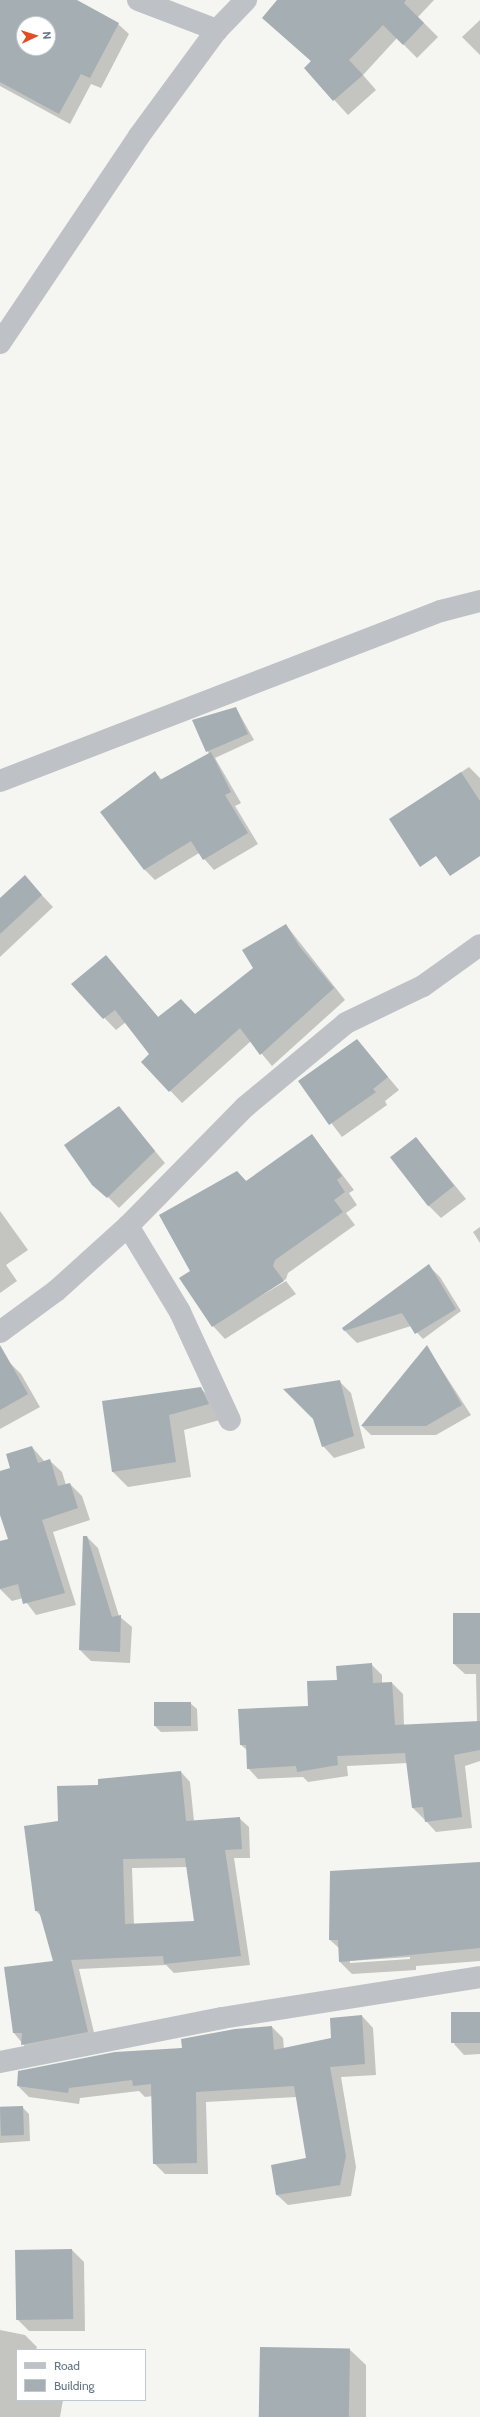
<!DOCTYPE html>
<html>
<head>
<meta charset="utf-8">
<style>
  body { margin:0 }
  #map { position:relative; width:480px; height:2417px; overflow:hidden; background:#f5f5f1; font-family:Cabin,sans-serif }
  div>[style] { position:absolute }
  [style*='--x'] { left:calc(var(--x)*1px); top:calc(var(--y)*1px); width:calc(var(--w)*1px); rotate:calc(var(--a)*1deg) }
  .shadow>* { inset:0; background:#0003 }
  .building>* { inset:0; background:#a5aeb3; transform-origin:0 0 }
  .street>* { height:22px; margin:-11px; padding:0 11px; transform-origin:11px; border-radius:11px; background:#bec2c6 }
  span { translate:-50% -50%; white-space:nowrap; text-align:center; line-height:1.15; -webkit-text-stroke:4px #fff; paint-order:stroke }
  .legend { position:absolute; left:16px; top:2349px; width:130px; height:52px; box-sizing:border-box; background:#fff; border:1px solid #c1c8cd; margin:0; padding:5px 7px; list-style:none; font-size:12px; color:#647583 }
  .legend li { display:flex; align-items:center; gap:8px; height:20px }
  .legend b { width:20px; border:1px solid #c1c8cd }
  .north { position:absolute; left:16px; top:16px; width:40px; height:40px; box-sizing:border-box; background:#fff; border:1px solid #c1c8cd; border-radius:50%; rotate:86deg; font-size:11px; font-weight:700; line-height:16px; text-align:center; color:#647583 }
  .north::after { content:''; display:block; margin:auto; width:14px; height:18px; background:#e24e24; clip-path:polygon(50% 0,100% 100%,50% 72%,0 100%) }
</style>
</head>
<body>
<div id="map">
  <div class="shadow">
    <div style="clip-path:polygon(evenodd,0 0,72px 0,118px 24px,129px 34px,101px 88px,91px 84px,70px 124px,0 86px,0 0,24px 24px,48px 24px,48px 48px,24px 48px,24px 24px)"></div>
    <div style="clip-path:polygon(278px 0,434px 0,418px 17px,438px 37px,417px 58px,397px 38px,363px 75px,376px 90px,348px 115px,305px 68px,312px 62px,263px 18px)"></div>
    <div style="clip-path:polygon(480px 20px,480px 55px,462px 37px)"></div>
    <div style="clip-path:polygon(236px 708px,254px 740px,215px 758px,241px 803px,235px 806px,258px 844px,214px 870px,199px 853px,155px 880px,144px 869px,155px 772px,162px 780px,209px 754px,194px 721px)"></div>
    <div style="clip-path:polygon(469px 767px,480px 778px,480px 812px,390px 820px)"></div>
    <div style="clip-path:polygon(25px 877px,53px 907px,0 957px,0 900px)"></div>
    <div style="clip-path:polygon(286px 925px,345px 1000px,272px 1066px,251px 1041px,182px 1103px,143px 1062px,151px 1054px,126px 1022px,116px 1030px,72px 984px,106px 957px,159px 1018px,196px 1015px,254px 968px)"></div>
    <div style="clip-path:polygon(357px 1040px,399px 1090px,385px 1101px,387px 1105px,342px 1137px,299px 1081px)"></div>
    <div style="clip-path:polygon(118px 1107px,165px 1163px,119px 1208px,108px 1197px)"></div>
    <div style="clip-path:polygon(312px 1135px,354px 1190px,349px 1193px,357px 1205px,346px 1213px,355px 1225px,288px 1273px,286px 1279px,214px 1324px,286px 1281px,296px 1294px,225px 1339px,213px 1326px,191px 1271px,237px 1172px,247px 1182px)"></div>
    <div style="clip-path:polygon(416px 1138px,466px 1199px,441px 1218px,429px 1206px)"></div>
    <div style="clip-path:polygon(0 1211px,28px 1250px,6px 1265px,17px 1281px,0 1293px)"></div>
    <div style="clip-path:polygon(480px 1227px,480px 1243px,473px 1232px)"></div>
    <div style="clip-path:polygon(428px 1265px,440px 1277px,461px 1311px,423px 1339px,411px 1326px,357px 1343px,345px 1331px)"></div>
    <div style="clip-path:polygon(427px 1347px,471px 1415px,436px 1435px,371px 1435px,362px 1426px)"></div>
    <div style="clip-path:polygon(9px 1362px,21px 1374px,40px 1407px,0 1429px,0 1367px)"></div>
    <div style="clip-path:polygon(339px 1381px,351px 1393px,365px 1448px,334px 1458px,323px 1446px)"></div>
    <div style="clip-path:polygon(200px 1388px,216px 1403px,223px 1419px,184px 1430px,191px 1477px,128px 1487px,113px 1472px,103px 1402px)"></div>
    <div style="clip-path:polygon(32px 1447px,45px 1462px,49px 1460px,62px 1472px,66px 1485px,70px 1484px,82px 1496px,90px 1520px,53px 1532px,76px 1605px,36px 1615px,23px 1598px,12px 1601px,0 1589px,0 1542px,9px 1540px,0 1511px,0 1472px,12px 1469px)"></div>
    <div style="clip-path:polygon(87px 1537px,98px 1548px,119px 1616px,132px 1627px,130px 1663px,91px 1661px,80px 1650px)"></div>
    <div style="clip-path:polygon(480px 1614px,480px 1761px,465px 1766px,472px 1828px,436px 1832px,426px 1821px,413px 1808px,408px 1763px,347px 1766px,348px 1776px,308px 1782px,303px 1777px,258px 1779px,248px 1768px,247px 1750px,241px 1745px,309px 1707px,339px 1681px,371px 1664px,382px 1675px,382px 1684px,392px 1683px,403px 1694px,404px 1726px,477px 1722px,476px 1674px,465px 1674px,454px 1664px)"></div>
    <div style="clip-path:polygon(190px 1703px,197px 1709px,198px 1731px,161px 1732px,155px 1726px)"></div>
    <div style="clip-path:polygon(evenodd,181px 1772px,190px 1782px,194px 1821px,239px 1818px,249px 1827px,250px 1858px,234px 1858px,250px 1965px,174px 1973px,166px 1965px,79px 1969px,96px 2041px,31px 2054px,14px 2033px,55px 1962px,42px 1917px,36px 1911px,59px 1822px,99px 1786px,181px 1772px,187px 1867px,195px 1922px,134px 1925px,132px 1868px,187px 1867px)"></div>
    <div style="clip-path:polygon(evenodd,480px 1863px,480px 1961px,416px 1966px,416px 1970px,352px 1974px,340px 1962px,339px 1948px,330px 1940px,480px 1863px,410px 1957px,410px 1959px,350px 1963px,350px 1961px,410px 1957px)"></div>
    <div style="clip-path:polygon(480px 2013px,480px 2054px,464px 2055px,454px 2044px)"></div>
    <div style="clip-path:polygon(362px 2016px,373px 2028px,376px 2075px,341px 2077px,356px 2167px,351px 2196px,288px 2205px,276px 2194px,308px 2159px,297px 2097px,206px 2102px,208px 2174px,165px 2174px,154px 2163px,153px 2096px,145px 2097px,139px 2091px,80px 2098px,79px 2104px,29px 2097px,18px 2086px,272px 2027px,283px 2038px,284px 2049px,332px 2039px)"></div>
    <div style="clip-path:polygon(22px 2107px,29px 2114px,30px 2141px,0 2143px,0 2109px)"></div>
    <div style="clip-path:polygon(72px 2250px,84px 2262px,85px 2331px,29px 2331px,17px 2319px)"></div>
    <div style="clip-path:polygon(0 2330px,25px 2335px,37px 2347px,36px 2350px,17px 2350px,17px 2400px,63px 2400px,60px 2417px,0 2417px)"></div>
    <div style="clip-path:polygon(349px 2349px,366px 2365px,366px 2417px,261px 2417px)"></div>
  </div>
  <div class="building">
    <div style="clip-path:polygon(evenodd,0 0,77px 0,119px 23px,90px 78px,81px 74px,59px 114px,0 82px,0 0,24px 24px,48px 24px,48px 48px,24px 48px,24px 24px)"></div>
    <div style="clip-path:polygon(277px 0,406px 0,404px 3px,424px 23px,403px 45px,383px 25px,349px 60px,363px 75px,333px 101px,304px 68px,311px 61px,262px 18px)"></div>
    <div style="clip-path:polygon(236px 707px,248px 734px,206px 752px,192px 720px)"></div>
    <div style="clip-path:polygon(211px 752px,231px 792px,225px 795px,248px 833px,203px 860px,191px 841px,144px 870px,100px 812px,155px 771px,160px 780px)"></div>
    <div style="clip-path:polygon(461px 772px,480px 801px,480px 856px,450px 876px,436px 856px,420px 867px,389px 819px)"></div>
    <div style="clip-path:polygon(25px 875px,42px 895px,0 934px,0 898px)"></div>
    <div style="clip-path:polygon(286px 924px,299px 946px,334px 988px,260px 1055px,240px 1028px,169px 1092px,141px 1062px,149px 1054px,115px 1010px,103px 1019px,71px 984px,106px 955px,158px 1017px,181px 999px,195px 1014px,253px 968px,242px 950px)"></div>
    <div style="clip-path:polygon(357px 1039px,388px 1077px,373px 1089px,376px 1092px,329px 1125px,298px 1081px)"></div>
    <div style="clip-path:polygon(119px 1106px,155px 1151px,107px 1198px,92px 1185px,64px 1145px)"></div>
    <div style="clip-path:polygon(312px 1134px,342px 1176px,337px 1180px,345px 1192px,334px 1200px,343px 1212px,275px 1260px,273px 1266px,284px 1281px,212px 1327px,179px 1278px,190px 1271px,159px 1215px,237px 1171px,246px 1181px)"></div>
    <div style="left:416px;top:1137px;width:62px;height:33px;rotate:52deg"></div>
    <div style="clip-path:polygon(429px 1264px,456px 1309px,415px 1334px,402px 1313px,344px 1331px,342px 1328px)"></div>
    <div style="clip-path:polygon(0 1345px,28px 1394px,0 1410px)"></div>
    <div style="clip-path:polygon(427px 1345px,462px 1405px,426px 1426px,361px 1426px)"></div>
    <div style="clip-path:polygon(340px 1380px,354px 1436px,322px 1447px,313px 1419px,283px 1389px)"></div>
    <div style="clip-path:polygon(201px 1387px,209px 1404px,169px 1415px,176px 1462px,112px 1472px,102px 1401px)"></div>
    <div style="clip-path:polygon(32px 1446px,38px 1463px,50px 1459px,58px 1486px,70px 1483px,78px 1508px,42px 1520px,65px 1593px,23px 1604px,18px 1584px,0 1589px,0 1541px,8px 1539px,0 1515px,0 1471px,10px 1468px,6px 1454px)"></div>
    <div style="clip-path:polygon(83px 1536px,87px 1536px,112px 1617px,121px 1615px,120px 1652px,79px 1650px)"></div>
    <div style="left:453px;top:1613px;width:27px;height:51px"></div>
    <div style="clip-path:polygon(372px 1663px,373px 1683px,392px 1682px,395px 1725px,480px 1721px,480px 1750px,454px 1755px,462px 1817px,425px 1822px,423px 1807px,412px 1808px,405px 1753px,337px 1756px,338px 1765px,297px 1772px,296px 1766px,247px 1769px,246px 1745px,240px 1745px,238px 1709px,308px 1706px,307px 1681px,337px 1680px,336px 1666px)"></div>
    <div style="left:154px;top:1702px;width:37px;height:24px"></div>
    <div style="clip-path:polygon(evenodd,181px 1771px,186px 1821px,240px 1817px,242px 1849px,225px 1850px,241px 1956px,164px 1964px,163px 1956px,71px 1960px,88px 2032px,21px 2045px,22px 2033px,13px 2033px,4px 1967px,53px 1961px,39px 1911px,35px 1911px,24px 1826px,58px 1821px,57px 1786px,98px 1785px,98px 1779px,181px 1771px,185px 1858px,194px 1921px,125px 1924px,123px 1859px,185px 1858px)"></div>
    <div style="clip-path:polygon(480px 1862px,480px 1948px,339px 1962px,338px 1940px,329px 1940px,330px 1871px)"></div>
    <div style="left:480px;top:2012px;width:31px;height:29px;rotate:90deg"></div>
    <div style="clip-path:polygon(362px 2015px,365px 2064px,330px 2067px,346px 2156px,340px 2185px,276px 2195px,271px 2165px,306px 2158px,294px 2086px,196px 2092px,197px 2163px,153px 2164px,151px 2084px,133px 2086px,132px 2080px,69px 2088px,68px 2093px,17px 2086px,18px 2071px,115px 2052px,182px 2048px,181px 2039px,235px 2029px,272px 2026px,274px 2050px,331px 2038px,330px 2018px)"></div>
    <div style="left:23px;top:2106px;width:29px;height:23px;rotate:88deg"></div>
    <div style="left:72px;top:2249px;width:70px;height:57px;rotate:89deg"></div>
    <div style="left:260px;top:2347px;width:90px;height:70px;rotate:1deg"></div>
  </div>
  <div class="street">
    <div style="--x:138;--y:0;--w:85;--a:20.8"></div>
    <div style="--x:0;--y:343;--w:249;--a:-56.1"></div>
    <div style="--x:139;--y:136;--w:132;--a:-53.7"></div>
    <div style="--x:217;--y:30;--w:42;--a:-46"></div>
    <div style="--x:0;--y:781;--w:473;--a:-21.1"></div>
    <div style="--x:441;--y:611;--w:40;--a:-14.4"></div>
    <div style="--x:128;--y:1226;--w:100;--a:58.8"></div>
    <div style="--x:180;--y:1312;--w:119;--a:65.2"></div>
    <div style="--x:0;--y:1332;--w:69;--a:-36.2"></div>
    <div style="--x:56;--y:1291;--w:97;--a:-42.1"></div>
    <div style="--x:128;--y:1226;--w:167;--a:-45.5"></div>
    <div style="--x:245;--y:1107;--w:131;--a:-39.7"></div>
    <div style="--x:346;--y:1023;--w:85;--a:-25.7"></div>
    <div style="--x:423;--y:986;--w:70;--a:-35.7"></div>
    <div style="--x:0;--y:2062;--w:226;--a:-11.2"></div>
    <div style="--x:222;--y:2018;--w:261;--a:-9"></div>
  </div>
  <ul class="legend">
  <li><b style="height:5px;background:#bec2c6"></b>Road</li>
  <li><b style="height:11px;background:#a5aeb3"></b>Building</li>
  </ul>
  <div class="north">N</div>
</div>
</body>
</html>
